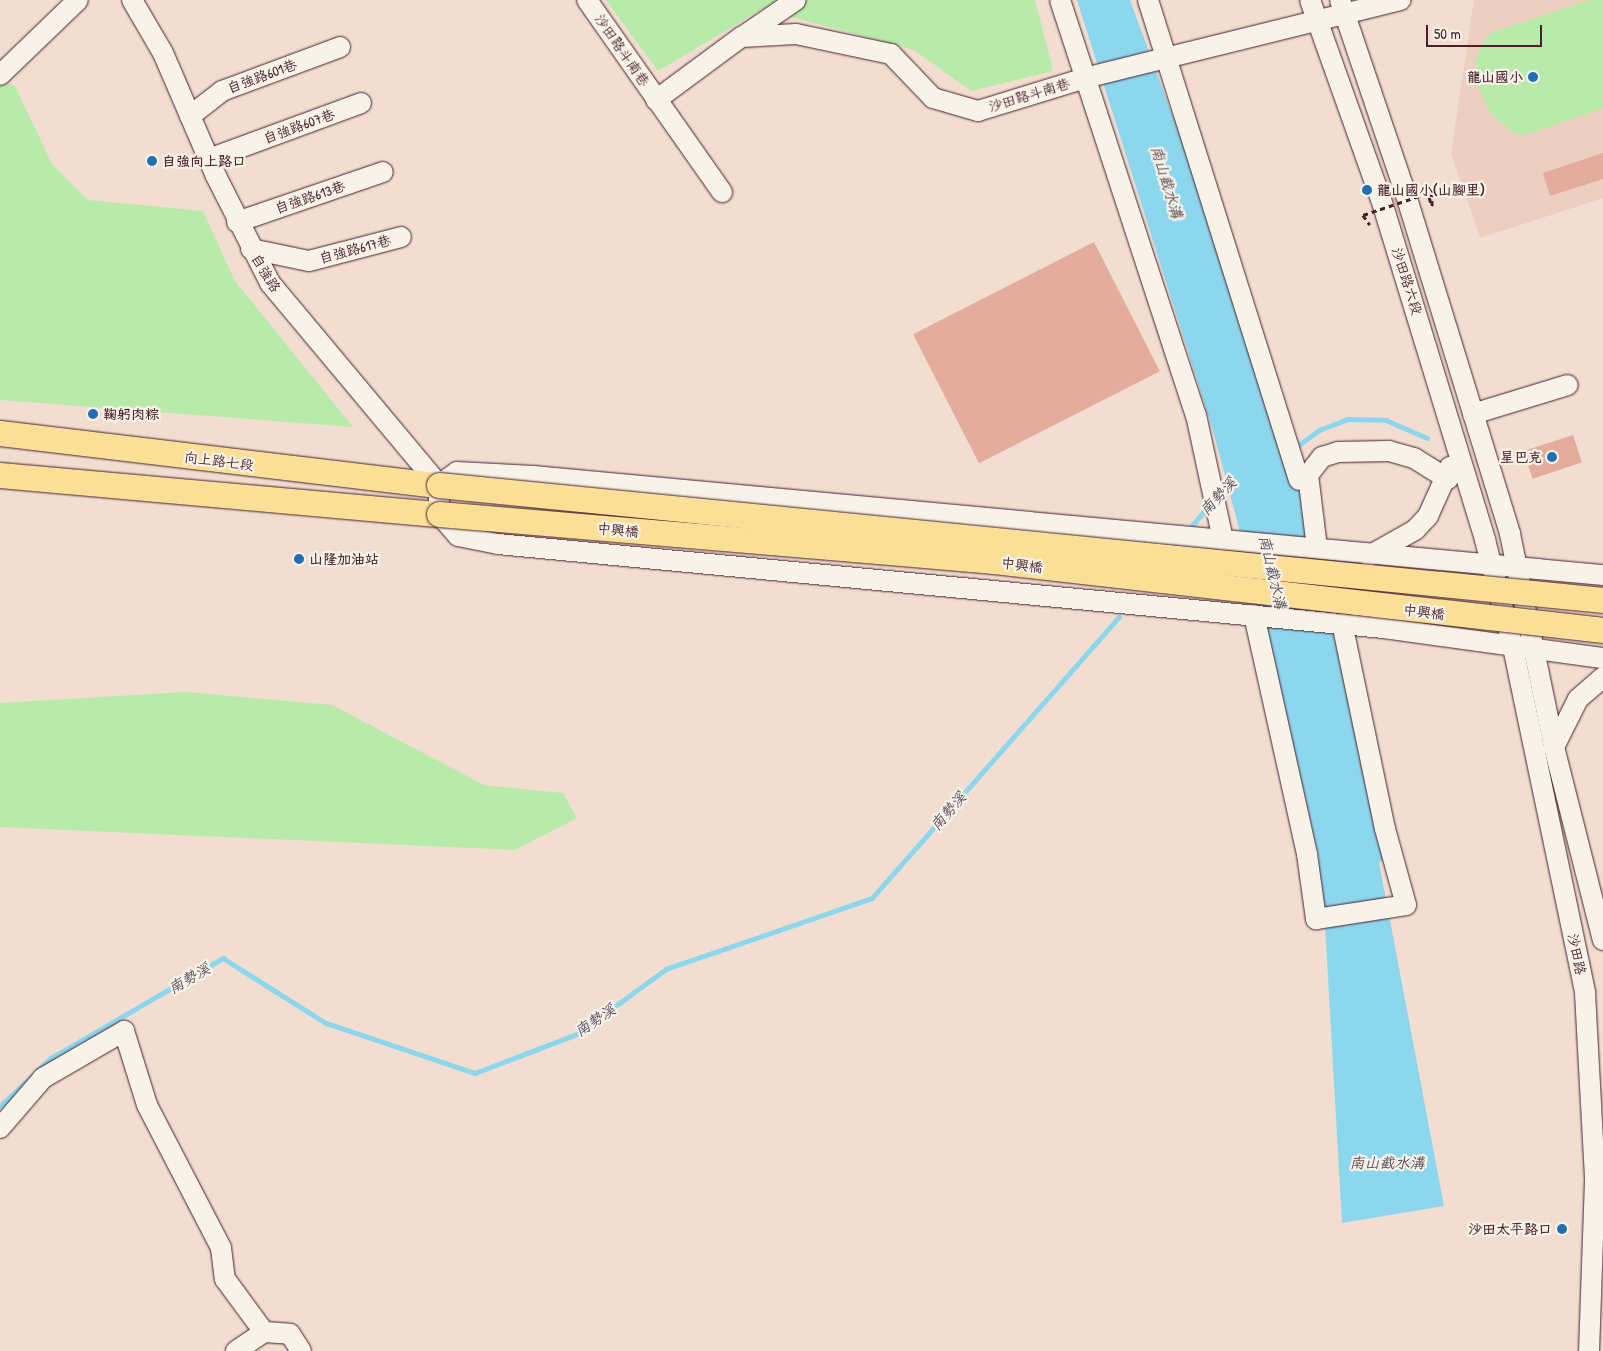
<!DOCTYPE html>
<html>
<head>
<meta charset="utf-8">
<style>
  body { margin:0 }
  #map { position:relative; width:1603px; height:1351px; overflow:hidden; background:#f1ded1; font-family:"Patrick Hand","LXGW WenKai TC",sans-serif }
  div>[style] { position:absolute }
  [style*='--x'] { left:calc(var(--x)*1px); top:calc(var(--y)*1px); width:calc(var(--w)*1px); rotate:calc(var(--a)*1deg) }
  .built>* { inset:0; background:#edcfc1 }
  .green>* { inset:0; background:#b8eaaa }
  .water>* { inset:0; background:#8dd7ee }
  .stream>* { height:4.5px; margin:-2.25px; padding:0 2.25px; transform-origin:2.25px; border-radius:2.25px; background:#8dd7ee }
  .building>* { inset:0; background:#e4ac9c; transform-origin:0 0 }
  .path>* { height:2.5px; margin-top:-1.25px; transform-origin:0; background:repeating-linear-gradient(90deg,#4a1f2b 0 5px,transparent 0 9px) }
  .roads { filter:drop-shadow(0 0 1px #4a1f2b) drop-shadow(0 0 1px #4a1f2b) }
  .minor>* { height:20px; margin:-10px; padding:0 10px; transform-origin:10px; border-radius:10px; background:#f7f3e8 }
  .major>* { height:25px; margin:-12.5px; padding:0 12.5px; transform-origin:12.5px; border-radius:12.5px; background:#fadf96 }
  .path-bridge>* { height:2.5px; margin-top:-1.25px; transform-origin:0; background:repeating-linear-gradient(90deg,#4a1f2b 0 5px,transparent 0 9px) }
  .bridges { filter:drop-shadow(0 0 1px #4a1f2b) drop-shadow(0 0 1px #4a1f2b) }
  .major-bridge>* { height:25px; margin:-12.5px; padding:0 12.5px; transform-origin:12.5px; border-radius:12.5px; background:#fadf96 }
  .dots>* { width:14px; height:14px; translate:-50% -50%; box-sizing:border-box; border:2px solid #f7f3e8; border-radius:50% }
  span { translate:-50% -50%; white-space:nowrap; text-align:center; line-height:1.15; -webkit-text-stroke:4.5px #f7f3e8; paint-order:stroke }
  .street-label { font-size:14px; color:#4a1f2b }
  .poi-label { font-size:14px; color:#4a1f2b; font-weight:700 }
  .right { translate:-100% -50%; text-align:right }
  .left { translate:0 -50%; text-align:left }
  .water-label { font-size:15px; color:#5b4d5c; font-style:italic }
  .scale { position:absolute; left:1426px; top:25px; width:116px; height:22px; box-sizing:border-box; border:2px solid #4a1f2b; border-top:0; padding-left:6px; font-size:15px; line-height:18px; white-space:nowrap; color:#4a1f2b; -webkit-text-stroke:4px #f7f3e8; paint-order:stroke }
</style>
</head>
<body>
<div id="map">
  <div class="built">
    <div style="clip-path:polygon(1474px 0,1603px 0,1603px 198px,1480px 238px,1451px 153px)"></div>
  </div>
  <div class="green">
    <div style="clip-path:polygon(606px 0,1035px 0,1053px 71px,971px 91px,914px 50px,762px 9px,658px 71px)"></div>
    <div style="clip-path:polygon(1590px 0,1603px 0,1603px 108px,1525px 135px,1514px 133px,1491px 114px,1480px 91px,1476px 60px,1481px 47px,1490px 33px)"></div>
    <div style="clip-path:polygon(0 81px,15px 86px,52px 164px,88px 200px,203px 211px,235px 281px,353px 427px,0 400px)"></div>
    <div style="clip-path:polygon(185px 692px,332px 705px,484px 785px,563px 793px,577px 818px,515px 850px,0 827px,0 703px)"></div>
  </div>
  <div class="water">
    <div style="clip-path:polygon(1077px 0,1130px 0,1210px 217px,1294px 472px,1338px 643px,1378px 843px,1385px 844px,1386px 859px,1379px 862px,1444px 1206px,1342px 1223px,1325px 925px,1312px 861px,1319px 858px,1269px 640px,1213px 431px)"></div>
  </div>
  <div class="stream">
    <div style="--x:1296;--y:447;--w:29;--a:-36"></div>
    <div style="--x:1319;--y:430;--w:30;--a:-21"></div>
    <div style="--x:1347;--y:419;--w:39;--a:1"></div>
    <div style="--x:1386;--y:420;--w:45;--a:23.7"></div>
    <div style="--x:1219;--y:492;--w:18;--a:-52"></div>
    <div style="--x:1190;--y:528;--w:31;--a:-50"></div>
    <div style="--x:37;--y:1071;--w:19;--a:-43"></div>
    <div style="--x:51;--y:1058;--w:199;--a:-30.2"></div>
    <div style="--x:223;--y:958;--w:122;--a:32.3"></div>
    <div style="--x:326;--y:1023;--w:157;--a:18.6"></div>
    <div style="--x:475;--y:1073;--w:109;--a:-20.9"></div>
    <div style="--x:577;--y:1034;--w:110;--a:-36.1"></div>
    <div style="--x:666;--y:969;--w:218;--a:-19"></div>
    <div style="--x:872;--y:898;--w:374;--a:-48.7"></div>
    <div style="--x:0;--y:1106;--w:44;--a:-43.2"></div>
  </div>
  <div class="building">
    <div style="clip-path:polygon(1603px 153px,1603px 179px,1550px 196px,1543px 173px)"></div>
    <div style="left:1094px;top:242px;width:145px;height:203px;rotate:63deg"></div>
    <div style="left:1573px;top:435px;width:29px;height:52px;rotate:72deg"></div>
  </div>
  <div class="path">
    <div style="--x:1427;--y:189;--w:18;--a:74"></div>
    <div style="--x:1432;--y:206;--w:14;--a:-94"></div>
    <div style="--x:1363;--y:215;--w:12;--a:55"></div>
  </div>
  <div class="roads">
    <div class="minor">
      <div style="--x:132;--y:0;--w:61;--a:59.7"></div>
      <div style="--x:163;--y:53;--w:134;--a:66.7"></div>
      <div style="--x:216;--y:176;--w:120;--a:63.2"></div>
      <div style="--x:270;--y:283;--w:263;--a:50.1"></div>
      <div style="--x:439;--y:485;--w:29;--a:90"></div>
      <div style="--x:439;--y:514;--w:29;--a:49"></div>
      <div style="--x:458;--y:536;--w:41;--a:11.3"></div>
      <div style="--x:498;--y:544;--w:889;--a:5.42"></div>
      <div style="--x:1383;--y:628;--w:222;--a:7.8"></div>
      <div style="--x:587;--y:0;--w:235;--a:54.9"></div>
      <div style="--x:1060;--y:0;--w:437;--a:71.9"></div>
      <div style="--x:1196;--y:415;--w:128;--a:77.8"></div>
      <div style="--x:1148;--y:0;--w:503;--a:72.54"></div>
      <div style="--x:1310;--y:0;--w:211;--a:70.4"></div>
      <div style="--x:1381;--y:199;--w:357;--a:73"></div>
      <div style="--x:1485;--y:540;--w:111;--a:75.3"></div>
      <div style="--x:1513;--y:647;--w:353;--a:78.2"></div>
      <div style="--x:1585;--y:993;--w:187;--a:86.9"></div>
      <div style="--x:1595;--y:1180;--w:171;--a:92"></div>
      <div style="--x:1340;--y:0;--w:203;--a:71.3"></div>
      <div style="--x:1405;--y:192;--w:358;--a:72.9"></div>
      <div style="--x:1510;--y:534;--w:217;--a:78.3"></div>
      <div style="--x:1554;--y:747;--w:199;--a:75.8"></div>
      <div style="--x:742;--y:37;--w:65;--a:-34.4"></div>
      <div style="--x:0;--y:75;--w:108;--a:-43.9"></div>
      <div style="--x:656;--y:100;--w:106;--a:-36.5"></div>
      <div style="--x:741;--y:37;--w:55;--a:-3.1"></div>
      <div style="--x:796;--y:34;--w:97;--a:11.9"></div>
      <div style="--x:891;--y:54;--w:61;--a:46.3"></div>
      <div style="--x:933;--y:98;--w:47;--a:16.1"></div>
      <div style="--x:978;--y:111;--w:112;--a:-17.1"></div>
      <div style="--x:1085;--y:78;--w:325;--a:-13.9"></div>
      <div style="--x:190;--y:116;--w:41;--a:-38"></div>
      <div style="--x:222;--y:91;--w:126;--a:-20.4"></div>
      <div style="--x:209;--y:159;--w:162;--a:-20.2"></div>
      <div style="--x:237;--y:222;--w:154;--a:-18.9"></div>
      <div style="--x:251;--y:249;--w:59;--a:11.7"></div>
      <div style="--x:309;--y:261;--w:95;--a:-14.6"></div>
      <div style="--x:1473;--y:414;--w:99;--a:-17"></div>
      <div style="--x:439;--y:485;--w:22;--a:-36"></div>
      <div style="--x:457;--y:472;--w:76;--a:3"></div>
      <div style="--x:533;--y:476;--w:1075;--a:5.29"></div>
      <div style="--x:1317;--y:548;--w:74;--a:-97"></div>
      <div style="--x:1308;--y:475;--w:23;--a:-52"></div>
      <div style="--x:1322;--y:457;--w:17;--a:-17"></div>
      <div style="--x:1338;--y:452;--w:51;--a:-1.1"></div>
      <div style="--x:1389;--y:451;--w:26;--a:16"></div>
      <div style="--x:1414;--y:458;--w:40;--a:32"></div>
      <div style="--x:1369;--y:556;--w:53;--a:-29.5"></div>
      <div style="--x:1415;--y:530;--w:19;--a:-47"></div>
      <div style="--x:1428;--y:516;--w:54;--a:-65.8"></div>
      <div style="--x:1254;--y:615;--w:245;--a:77.5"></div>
      <div style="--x:1307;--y:854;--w:66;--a:82.1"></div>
      <div style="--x:1316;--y:919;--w:91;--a:-8.8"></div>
      <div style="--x:1406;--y:905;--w:79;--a:-105.4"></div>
      <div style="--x:1385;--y:829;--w:209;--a:-101.8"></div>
      <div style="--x:1554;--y:747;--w:54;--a:-63.4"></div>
      <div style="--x:1578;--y:699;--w:33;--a:-41"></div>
      <div style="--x:0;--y:1128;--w:66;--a:-49.3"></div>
      <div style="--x:43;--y:1078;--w:94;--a:-30.1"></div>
      <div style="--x:124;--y:1031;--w:77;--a:72.7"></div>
      <div style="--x:147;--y:1105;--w:161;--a:62.6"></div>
      <div style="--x:221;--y:1248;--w:31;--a:83"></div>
      <div style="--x:225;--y:1279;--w:66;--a:53.7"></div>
      <div style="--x:236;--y:1351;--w:34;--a:-34"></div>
      <div style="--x:264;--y:1332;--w:26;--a:4"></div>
      <div style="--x:290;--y:1334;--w:20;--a:57"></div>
    </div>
    <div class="major">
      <div style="--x:0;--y:433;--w:442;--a:6.8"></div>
      <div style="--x:0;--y:475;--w:441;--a:5.1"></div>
    </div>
  </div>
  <div class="path-bridge">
    <div style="--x:1363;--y:215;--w:72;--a:-18.7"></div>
  </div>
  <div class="bridges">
    <div class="major-bridge">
      <div style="--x:439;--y:485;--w:1170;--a:5.64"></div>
      <div style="--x:439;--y:514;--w:557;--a:4.84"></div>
      <div style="--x:994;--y:561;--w:613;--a:6.46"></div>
    </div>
  </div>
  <div class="dots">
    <div style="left:1533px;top:77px;background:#1f6fb2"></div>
    <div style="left:152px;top:161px;background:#1f6fb2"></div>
    <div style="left:1367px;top:190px;background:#1f6fb2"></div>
    <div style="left:93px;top:414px;background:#1f6fb2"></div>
    <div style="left:1552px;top:457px;background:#1f6fb2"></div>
    <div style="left:299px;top:559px;background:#1f6fb2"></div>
    <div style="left:1562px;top:1229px;background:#1f6fb2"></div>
  </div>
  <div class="street-label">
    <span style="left:622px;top:50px;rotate:55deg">沙田路斗南巷</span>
    <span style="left:262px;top:76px;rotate:-20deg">自強路601巷</span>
    <span style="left:1029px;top:95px;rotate:-17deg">沙田路斗南巷</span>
    <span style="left:299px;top:126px;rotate:-20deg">自強路607巷</span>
    <span style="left:310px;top:197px;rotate:-19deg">自強路613巷</span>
    <span style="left:355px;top:249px;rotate:-15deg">自強路617巷</span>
    <span style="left:266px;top:273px;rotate:58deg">自強路</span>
    <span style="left:1407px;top:281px;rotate:72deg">沙田路六段</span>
    <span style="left:219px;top:461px;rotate:7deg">向上路七段</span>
    <span style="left:618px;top:530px;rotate:5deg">中興橋</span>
    <span style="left:1022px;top:565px;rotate:7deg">中興橋</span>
    <span style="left:1424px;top:612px;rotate:7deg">中興橋</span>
    <span style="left:1577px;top:954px;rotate:78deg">沙田路</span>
  </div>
  <div class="poi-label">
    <span class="right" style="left:1523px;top:77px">龍山國小</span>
    <span class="left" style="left:162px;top:161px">自強向上路口</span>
    <span class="left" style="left:1377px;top:190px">龍山國小(山腳里)</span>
    <span class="left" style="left:103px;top:414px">鞠躬肉粽</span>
    <span class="right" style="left:1542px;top:457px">星巴克</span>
    <span class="left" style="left:309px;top:559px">山隆加油站</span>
    <span class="right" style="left:1552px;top:1229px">沙田太平路口</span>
  </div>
  <div class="water-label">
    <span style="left:1167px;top:182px;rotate:73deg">南山截水溝</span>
    <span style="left:1218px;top:496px;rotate:-47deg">南勢溪</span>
    <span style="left:1273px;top:572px;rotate:77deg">南山截水溝</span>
    <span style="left:948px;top:811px;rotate:-49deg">南勢溪</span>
    <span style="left:189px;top:978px;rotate:-30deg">南勢溪</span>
    <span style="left:595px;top:1020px;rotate:-34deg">南勢溪</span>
    <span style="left:1387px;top:1163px">南山截水溝</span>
  </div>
  <div class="scale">50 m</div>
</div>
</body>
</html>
